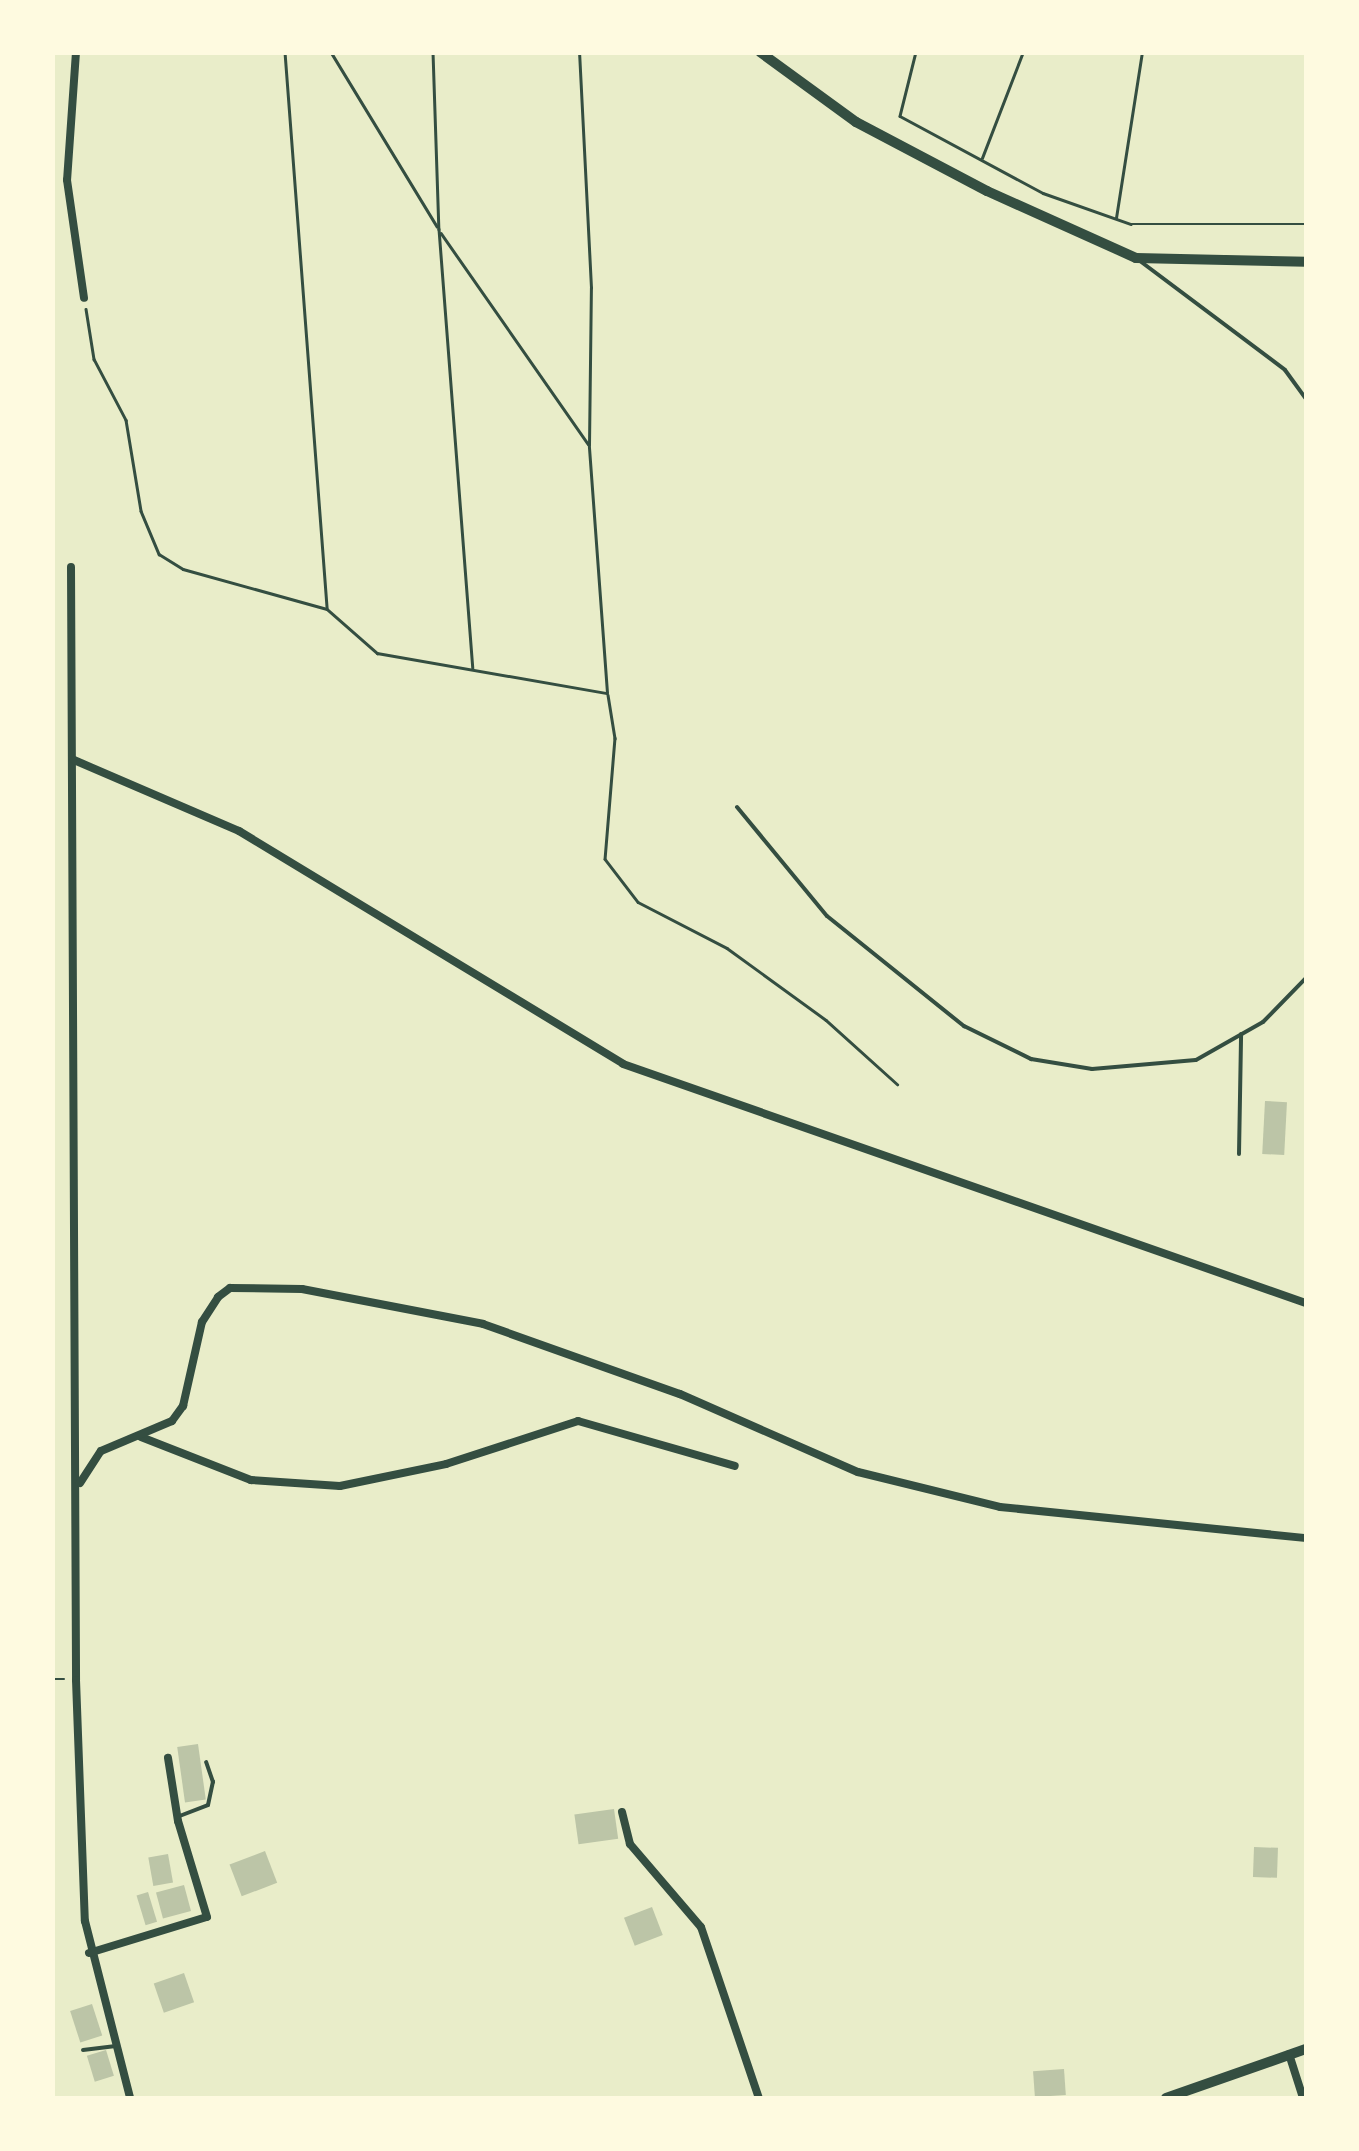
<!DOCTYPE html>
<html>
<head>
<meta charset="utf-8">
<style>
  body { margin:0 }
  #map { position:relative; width:1359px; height:2151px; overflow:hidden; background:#e9edc9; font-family:Lato,sans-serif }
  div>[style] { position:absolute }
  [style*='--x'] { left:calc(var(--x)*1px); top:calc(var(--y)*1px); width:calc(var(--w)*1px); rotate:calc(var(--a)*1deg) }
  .building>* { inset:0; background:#bcc5a7; transform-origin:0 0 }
  .path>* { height:2.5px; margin:-1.25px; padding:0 1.25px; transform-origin:1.25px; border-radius:1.25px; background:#344e41 }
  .service>* { height:4px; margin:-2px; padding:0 2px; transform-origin:2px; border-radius:2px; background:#344e41 }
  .minor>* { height:8px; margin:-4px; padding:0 4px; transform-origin:4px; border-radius:4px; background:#344e41 }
  .tertiary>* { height:10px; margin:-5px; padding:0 5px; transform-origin:5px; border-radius:5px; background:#344e41 }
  span { translate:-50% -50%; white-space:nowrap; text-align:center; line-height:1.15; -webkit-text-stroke:8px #fefae0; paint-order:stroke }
  .frame { position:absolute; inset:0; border:55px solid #fefae0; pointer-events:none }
</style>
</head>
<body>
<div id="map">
  <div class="building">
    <div style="left:1265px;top:1101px;width:22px;height:53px;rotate:3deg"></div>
    <div style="left:198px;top:1744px;width:56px;height:21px;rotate:82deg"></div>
    <div style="left:614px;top:1809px;width:30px;height:40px;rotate:82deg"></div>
    <div style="left:1254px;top:1847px;width:24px;height:30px;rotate:2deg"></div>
    <div style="left:265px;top:1851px;width:34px;height:38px;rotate:69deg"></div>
    <div style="left:168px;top:1854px;width:29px;height:20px;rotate:80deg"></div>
    <div style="left:184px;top:1885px;width:27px;height:29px;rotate:75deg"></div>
    <div style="left:148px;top:1892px;width:31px;height:12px;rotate:73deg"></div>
    <div style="left:652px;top:1907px;width:30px;height:30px;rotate:69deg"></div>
    <div style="left:184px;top:1973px;width:31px;height:32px;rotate:71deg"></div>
    <div style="left:92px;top:2004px;width:33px;height:23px;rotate:72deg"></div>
    <div style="left:106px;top:2050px;width:27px;height:20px;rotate:73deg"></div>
    <div style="left:1064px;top:2069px;width:26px;height:31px;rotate:86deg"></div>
  </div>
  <div class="path">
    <div style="--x:285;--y:52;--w:557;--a:85.67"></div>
    <div style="--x:331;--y:52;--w:204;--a:58.7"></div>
    <div style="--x:433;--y:52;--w:177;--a:88.1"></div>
    <div style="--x:439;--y:229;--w:440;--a:85.6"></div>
    <div style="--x:916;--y:52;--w:66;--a:104"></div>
    <div style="--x:900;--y:116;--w:162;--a:28.3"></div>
    <div style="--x:1043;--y:193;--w:93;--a:19.4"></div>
    <div style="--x:1131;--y:224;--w:175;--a:0"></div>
    <div style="--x:982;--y:158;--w:114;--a:-68.9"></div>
    <div style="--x:1116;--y:218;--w:168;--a:-81.1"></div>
    <div style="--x:441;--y:233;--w:257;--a:55.1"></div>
    <div style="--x:86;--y:309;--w:51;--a:80.9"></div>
    <div style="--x:94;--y:359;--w:69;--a:62.3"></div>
    <div style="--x:126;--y:420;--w:92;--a:80.6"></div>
    <div style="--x:141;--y:511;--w:47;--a:67.3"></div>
    <div style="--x:159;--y:554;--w:28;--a:32"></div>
    <div style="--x:183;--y:569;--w:149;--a:15.5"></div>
    <div style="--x:327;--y:609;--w:67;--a:41.3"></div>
    <div style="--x:377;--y:653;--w:233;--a:9.9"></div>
    <div style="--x:607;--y:693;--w:249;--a:-94.2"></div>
    <div style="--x:589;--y:445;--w:157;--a:-89.3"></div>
    <div style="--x:591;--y:288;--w:236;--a:-92.9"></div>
    <div style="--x:608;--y:695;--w:44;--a:80.8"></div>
    <div style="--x:615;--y:738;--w:121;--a:94.7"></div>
    <div style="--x:605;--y:859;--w:54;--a:52.5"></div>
    <div style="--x:638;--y:902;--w:100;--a:27.3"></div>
    <div style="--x:727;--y:948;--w:122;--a:36"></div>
    <div style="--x:826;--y:1020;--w:96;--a:42"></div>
    <div style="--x:52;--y:1679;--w:12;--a:0"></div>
  </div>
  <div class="service">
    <div style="--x:1140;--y:261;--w:181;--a:36.9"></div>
    <div style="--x:1285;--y:370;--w:36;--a:54"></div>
    <div style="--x:737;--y:807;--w:141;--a:50.5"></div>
    <div style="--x:827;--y:916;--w:176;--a:38.8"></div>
    <div style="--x:964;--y:1026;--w:75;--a:26.2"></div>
    <div style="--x:1031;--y:1059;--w:62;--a:9.3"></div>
    <div style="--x:1092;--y:1069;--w:104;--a:-4.9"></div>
    <div style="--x:1196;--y:1060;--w:77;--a:-29.6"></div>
    <div style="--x:1263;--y:1022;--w:62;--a:-45.7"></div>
    <div style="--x:1239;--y:1154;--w:120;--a:-89"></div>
    <div style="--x:177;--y:1817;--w:33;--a:-21"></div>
    <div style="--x:208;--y:1805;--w:24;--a:-78"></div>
    <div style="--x:213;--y:1782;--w:21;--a:-109"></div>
    <div style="--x:83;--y:2050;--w:31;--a:-7"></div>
  </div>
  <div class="minor">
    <div style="--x:76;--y:52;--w:128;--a:94"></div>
    <div style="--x:67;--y:180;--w:119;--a:81.8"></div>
    <div style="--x:71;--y:567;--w:1113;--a:89.74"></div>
    <div style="--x:76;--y:1680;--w:241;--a:87.9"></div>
    <div style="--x:85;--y:1921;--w:183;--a:75.7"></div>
    <div style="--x:74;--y:760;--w:180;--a:23.3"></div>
    <div style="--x:239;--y:831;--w:449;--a:31.2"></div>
    <div style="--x:623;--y:1064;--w:724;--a:19.29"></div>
    <div style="--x:141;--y:1437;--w:118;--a:21.4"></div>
    <div style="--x:251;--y:1480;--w:89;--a:3.9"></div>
    <div style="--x:340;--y:1486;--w:108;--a:-11.7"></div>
    <div style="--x:446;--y:1464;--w:139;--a:-18"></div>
    <div style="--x:578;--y:1421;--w:163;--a:16"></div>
    <div style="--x:80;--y:1483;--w:38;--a:-57"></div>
    <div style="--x:101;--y:1451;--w:77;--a:-22.9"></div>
    <div style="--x:172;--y:1421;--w:19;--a:-54"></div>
    <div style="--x:183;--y:1406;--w:86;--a:-77.3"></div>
    <div style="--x:202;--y:1322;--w:30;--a:-57"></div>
    <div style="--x:218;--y:1297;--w:15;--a:-37"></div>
    <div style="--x:230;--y:1288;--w:72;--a:0.8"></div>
    <div style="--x:302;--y:1289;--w:184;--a:10.9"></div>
    <div style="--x:483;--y:1324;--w:209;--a:19.6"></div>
    <div style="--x:680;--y:1394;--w:194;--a:23.7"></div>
    <div style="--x:858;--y:1472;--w:146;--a:13.8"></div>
    <div style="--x:1000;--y:1507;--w:308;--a:5.8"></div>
    <div style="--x:622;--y:1812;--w:33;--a:76"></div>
    <div style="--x:630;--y:1844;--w:109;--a:49.5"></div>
    <div style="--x:701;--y:1927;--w:181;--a:71.3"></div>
    <div style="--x:89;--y:1953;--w:123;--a:-17"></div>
    <div style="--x:207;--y:1917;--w:100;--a:-106.8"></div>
    <div style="--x:178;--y:1821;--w:64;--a:-99"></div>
    <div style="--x:1289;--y:2054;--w:46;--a:72.3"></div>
  </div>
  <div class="tertiary">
    <div style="--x:760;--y:52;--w:119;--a:36.1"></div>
    <div style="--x:856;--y:122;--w:148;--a:27.8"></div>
    <div style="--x:987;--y:191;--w:163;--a:24.2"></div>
    <div style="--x:1136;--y:258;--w:170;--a:1.3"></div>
    <div style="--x:1166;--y:2098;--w:148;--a:-19.3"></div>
  </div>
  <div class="frame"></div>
</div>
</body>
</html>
